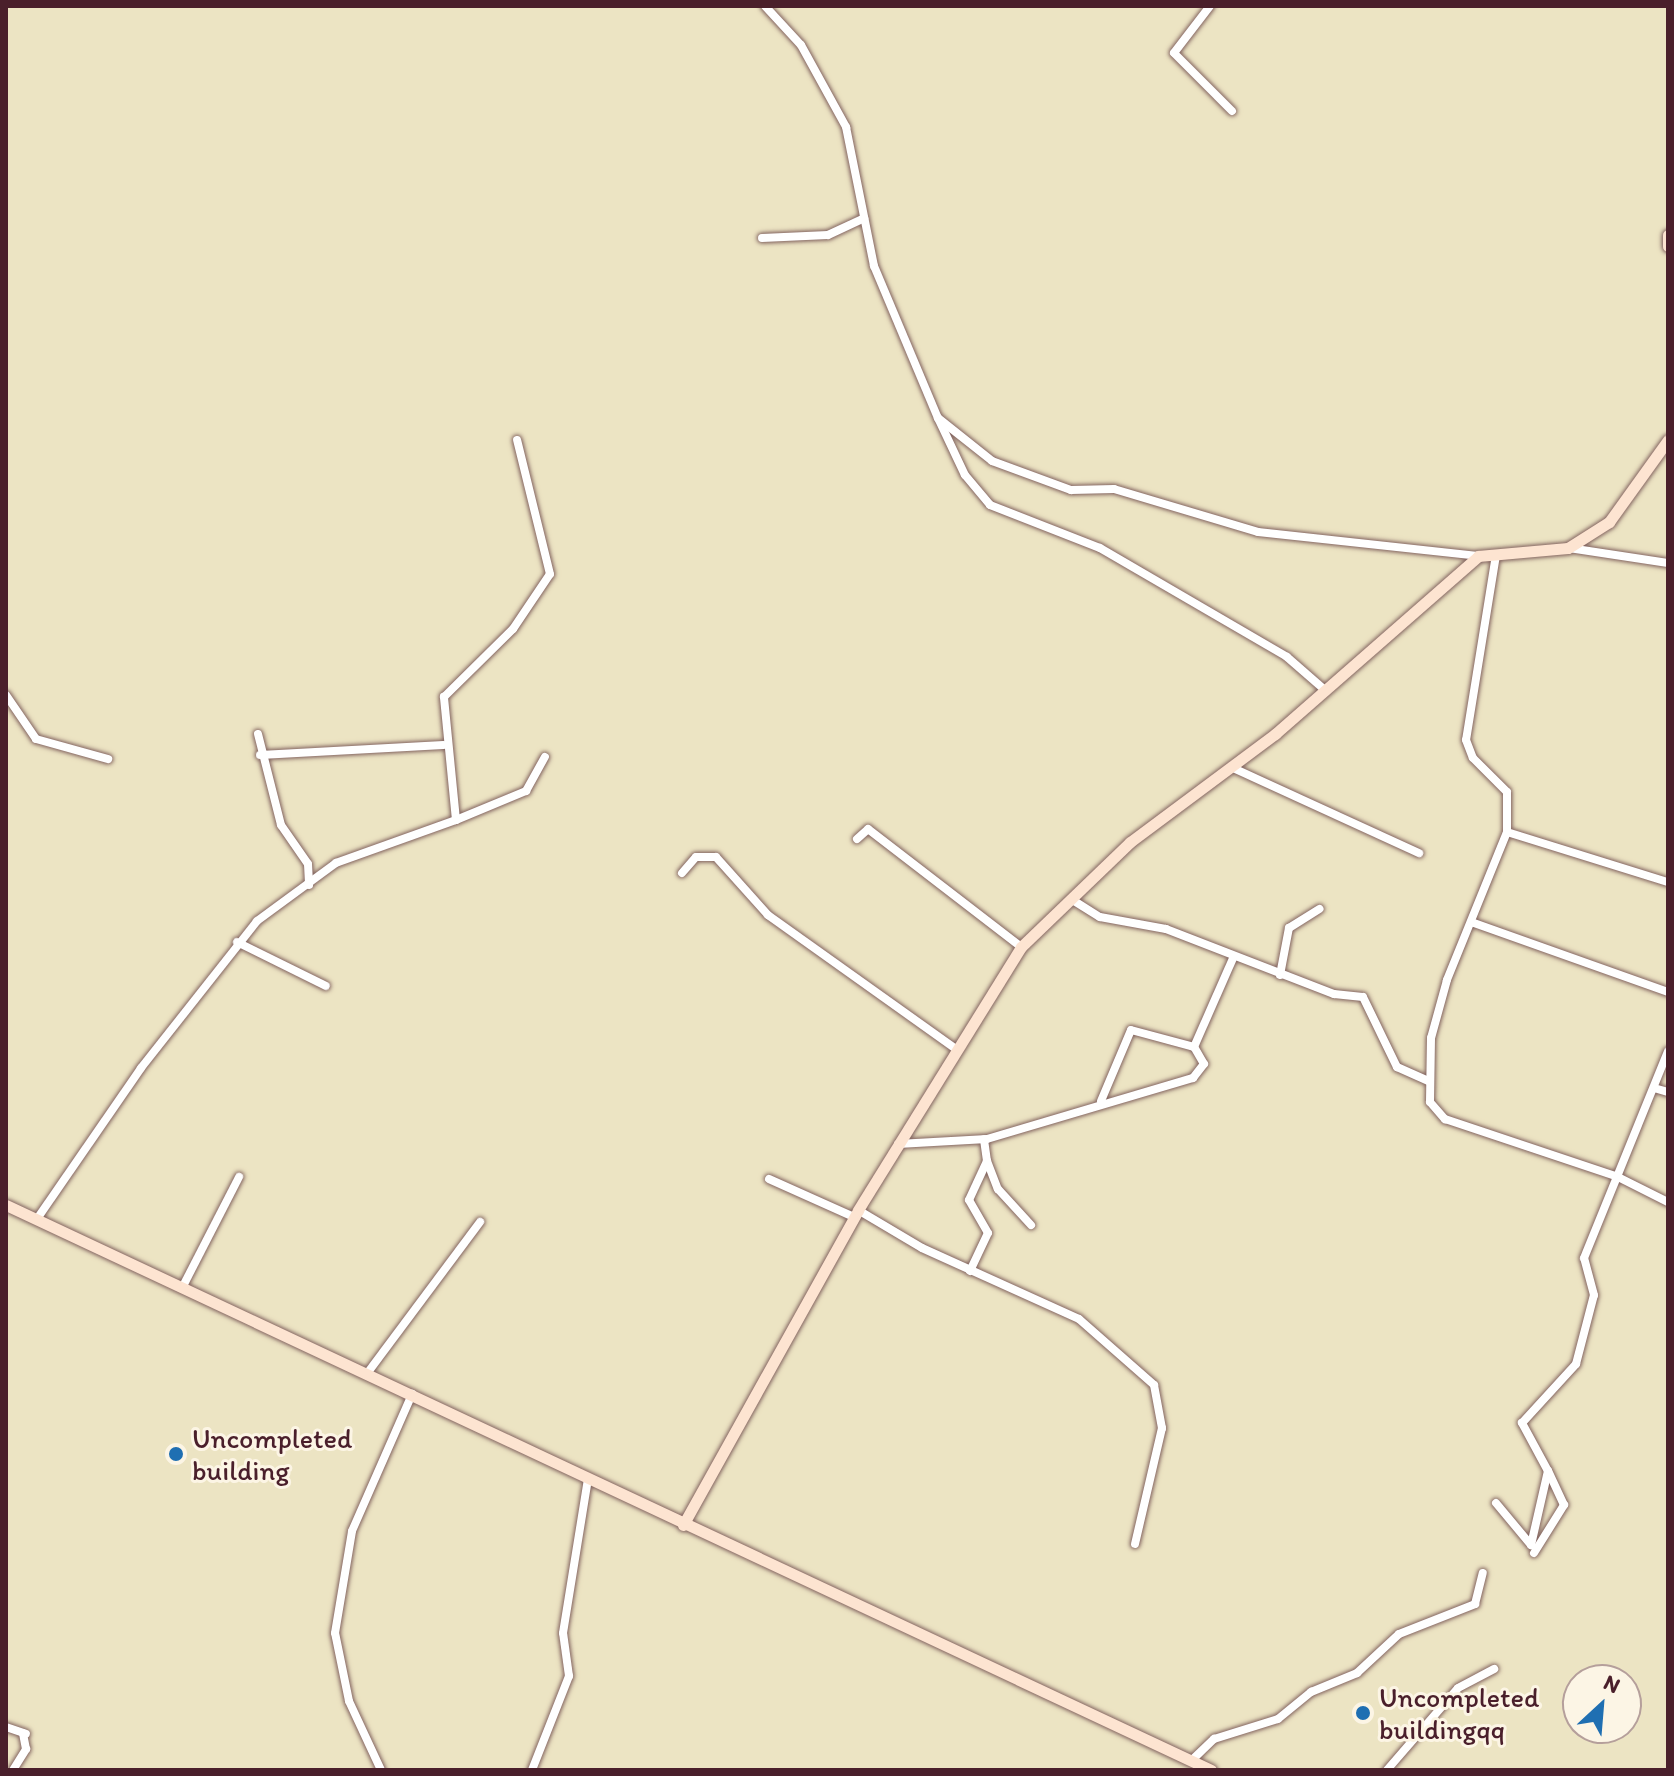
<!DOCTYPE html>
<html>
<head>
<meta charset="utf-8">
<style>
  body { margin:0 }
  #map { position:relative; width:1674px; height:1776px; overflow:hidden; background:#ece4c3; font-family:Itim,sans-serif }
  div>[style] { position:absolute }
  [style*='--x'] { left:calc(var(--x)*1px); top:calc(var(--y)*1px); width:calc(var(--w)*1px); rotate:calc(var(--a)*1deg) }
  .roads { filter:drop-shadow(0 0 2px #836460) drop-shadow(0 0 2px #836460) }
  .street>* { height:8px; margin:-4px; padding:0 4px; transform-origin:4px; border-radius:4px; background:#fff }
  .secondary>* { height:11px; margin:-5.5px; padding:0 5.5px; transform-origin:5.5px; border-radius:5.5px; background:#fde4d1 }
  .dots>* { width:22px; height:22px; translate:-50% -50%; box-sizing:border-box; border:4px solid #fcf5e5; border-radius:50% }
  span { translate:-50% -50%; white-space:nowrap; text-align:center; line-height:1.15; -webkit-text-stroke:6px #fcf5e5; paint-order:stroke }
  .poi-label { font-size:28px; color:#4a1f2b }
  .left { translate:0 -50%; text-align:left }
  .frame { position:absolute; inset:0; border:8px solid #4a1f2b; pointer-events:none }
  .north { position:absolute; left:1562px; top:1664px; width:80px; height:80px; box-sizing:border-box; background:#fcf5e5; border:2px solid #b59f9b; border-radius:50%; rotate:26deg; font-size:22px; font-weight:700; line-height:32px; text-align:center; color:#4a1f2b }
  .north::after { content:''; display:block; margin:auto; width:28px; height:36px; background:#1f6fb2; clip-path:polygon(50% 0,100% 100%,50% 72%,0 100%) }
</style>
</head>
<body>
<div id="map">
  <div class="roads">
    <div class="street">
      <div style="--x:765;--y:6;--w:53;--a:47.3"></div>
      <div style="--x:801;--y:45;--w:94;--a:61.2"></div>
      <div style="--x:846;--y:127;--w:142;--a:78.6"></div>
      <div style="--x:874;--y:266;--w:165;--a:67.2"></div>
      <div style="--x:938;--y:418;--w:69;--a:38.5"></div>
      <div style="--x:992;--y:461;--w:84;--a:20.2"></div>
      <div style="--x:1071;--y:490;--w:43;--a:-1.3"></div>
      <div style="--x:1114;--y:489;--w:150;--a:16.6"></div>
      <div style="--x:1258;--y:532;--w:221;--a:6.2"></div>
      <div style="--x:1210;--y:6;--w:59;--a:127.5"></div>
      <div style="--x:1174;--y:53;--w:82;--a:45"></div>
      <div style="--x:762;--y:238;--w:66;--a:-2.6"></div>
      <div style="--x:828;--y:235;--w:40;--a:-25"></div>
      <div style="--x:938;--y:418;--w:63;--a:64.7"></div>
      <div style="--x:965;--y:475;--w:39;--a:50"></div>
      <div style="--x:990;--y:505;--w:118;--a:21.4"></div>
      <div style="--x:1100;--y:548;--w:216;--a:30.2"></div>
      <div style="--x:1287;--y:657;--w:52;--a:41.1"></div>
      <div style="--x:1569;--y:548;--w:100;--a:8.6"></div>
      <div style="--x:1496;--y:555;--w:187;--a:99.2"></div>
      <div style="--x:1466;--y:740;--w:19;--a:69"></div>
      <div style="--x:1473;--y:758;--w:48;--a:45"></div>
      <div style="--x:1507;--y:792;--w:40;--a:90"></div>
      <div style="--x:1507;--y:832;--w:160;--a:112.1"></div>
      <div style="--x:1447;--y:980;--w:60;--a:105.4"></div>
      <div style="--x:1431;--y:1038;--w:64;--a:90.9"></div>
      <div style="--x:1430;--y:1102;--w:23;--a:49"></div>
      <div style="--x:1445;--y:1119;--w:182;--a:18.5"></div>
      <div style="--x:1618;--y:1177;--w:56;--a:26.6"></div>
      <div style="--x:6;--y:695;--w:53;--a:55.7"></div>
      <div style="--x:36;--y:739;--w:75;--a:15.5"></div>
      <div style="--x:258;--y:734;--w:94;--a:75.8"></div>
      <div style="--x:281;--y:825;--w:47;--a:55.3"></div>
      <div style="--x:308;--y:864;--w:21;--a:87"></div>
      <div style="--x:260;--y:755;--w:184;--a:-3.1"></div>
      <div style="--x:1231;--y:767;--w:207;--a:24.6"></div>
      <div style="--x:456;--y:820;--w:76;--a:-22.5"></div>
      <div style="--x:526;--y:791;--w:39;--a:-61"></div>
      <div style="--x:1507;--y:832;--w:169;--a:17.3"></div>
      <div style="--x:857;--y:839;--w:15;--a:-42"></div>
      <div style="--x:868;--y:829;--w:193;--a:37.6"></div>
      <div style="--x:682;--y:873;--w:21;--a:-49"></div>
      <div style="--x:696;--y:857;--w:20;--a:0"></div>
      <div style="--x:716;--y:857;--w:78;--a:48.1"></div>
      <div style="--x:768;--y:915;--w:232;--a:35.5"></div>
      <div style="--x:1071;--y:899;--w:34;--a:32"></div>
      <div style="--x:1100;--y:917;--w:67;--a:10.3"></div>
      <div style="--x:1166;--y:929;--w:180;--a:21.2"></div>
      <div style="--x:1334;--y:994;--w:29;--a:6"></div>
      <div style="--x:1363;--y:997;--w:78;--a:64.1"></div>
      <div style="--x:1397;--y:1067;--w:35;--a:24"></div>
      <div style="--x:1474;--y:923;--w:206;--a:19.6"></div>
      <div style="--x:237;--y:942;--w:99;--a:26.3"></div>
      <div style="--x:1280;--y:975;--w:48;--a:-79.2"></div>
      <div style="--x:1289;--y:928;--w:36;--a:-32"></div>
      <div style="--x:1654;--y:1088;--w:15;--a:16"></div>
      <div style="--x:1101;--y:1101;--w:77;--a:-67.1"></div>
      <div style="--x:1131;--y:1030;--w:65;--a:15.1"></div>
      <div style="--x:898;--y:1144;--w:89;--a:-3.2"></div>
      <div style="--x:987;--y:1139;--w:215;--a:-16.5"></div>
      <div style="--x:1193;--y:1078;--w:18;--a:-52"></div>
      <div style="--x:1204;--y:1064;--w:20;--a:-120"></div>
      <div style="--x:1194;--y:1047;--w:97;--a:-66.3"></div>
      <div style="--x:987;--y:1161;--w:30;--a:69"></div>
      <div style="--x:998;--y:1189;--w:49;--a:47.5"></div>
      <div style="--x:769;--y:1179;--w:93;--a:24.1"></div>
      <div style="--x:858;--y:1210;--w:74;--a:30.7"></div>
      <div style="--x:922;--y:1248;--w:172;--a:24.3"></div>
      <div style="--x:1079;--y:1319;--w:100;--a:41.3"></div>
      <div style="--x:1154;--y:1385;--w:44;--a:79.5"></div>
      <div style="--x:1162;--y:1428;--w:119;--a:103.1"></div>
      <div style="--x:37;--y:1219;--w:183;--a:-55.4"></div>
      <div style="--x:141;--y:1068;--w:187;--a:-51.7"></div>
      <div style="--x:257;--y:921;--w:98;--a:-36.3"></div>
      <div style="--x:336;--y:863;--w:127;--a:-19.7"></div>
      <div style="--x:456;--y:820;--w:124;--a:-95.6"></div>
      <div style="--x:444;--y:697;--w:97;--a:-44.6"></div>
      <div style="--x:513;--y:629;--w:66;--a:-56.1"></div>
      <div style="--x:550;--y:574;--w:138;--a:-103.8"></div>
      <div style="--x:970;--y:1271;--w:42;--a:-64.7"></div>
      <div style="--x:988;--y:1233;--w:38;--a:-120"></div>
      <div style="--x:969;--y:1200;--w:43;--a:-65.2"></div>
      <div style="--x:987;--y:1161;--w:22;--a:-98"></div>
      <div style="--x:182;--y:1288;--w:125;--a:-62.8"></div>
      <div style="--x:366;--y:1375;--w:191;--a:-53.3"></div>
      <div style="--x:1496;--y:1503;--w:55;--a:50.2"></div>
      <div style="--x:1531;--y:1545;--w:76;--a:-77.1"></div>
      <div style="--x:1548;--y:1471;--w:55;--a:-118.4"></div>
      <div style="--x:1522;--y:1423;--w:80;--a:-47.5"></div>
      <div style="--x:1576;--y:1364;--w:71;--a:-75.4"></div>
      <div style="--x:1594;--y:1295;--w:38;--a:-105"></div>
      <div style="--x:1584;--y:1258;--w:223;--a:-67.9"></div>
      <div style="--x:1534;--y:1553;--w:57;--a:-58"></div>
      <div style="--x:1564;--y:1505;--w:38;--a:-115"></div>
      <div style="--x:6;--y:1727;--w:21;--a:19"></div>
      <div style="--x:1191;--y:1761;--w:32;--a:-44"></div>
      <div style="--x:1214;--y:1739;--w:67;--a:-17.4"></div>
      <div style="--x:1278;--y:1719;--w:43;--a:-39.3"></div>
      <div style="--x:1311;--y:1692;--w:50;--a:-22.4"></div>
      <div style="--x:1357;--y:1673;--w:57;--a:-42.9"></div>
      <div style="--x:1399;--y:1634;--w:82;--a:-21.5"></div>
      <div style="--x:1475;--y:1604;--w:32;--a:-76"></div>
      <div style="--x:13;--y:1770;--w:25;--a:-58"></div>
      <div style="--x:26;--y:1749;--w:16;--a:-101"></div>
      <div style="--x:381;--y:1770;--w:76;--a:-114.9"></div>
      <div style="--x:349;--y:1701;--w:69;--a:-101.6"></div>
      <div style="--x:335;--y:1633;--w:103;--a:-80.5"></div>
      <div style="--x:352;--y:1531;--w:150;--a:-66.3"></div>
      <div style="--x:532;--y:1770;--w:101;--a:-68.5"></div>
      <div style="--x:569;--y:1676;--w:43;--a:-97.9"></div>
      <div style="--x:563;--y:1633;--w:157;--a:-80.8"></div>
      <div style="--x:1387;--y:1770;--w:108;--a:-49.1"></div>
      <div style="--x:1458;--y:1688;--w:41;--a:-27.8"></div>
    </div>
    <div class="secondary">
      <div style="--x:1668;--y:235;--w:11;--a:90"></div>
      <div style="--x:6;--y:1205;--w:1331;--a:25.12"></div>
      <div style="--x:683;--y:1525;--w:360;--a:-60.9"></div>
      <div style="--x:858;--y:1210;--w:309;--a:-58.2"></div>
      <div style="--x:1021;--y:947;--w:151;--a:-43.9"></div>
      <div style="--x:1130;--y:842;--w:181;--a:-36.7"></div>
      <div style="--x:1275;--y:734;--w:270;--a:-41.2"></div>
      <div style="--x:1478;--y:556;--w:90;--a:-5.1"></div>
      <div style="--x:1568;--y:548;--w:49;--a:-32.4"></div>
      <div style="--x:1609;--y:522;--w:101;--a:-54.3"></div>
    </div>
  </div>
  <div class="dots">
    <div style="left:176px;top:1454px;background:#1f6fb2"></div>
    <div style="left:1363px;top:1713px;background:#1f6fb2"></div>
  </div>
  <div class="poi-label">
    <span class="left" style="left:192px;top:1454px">Uncompleted<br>building</span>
    <span class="left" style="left:1379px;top:1713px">Uncompleted<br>buildingqq</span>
  </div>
  <div class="frame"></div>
  <div class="north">N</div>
</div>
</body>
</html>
